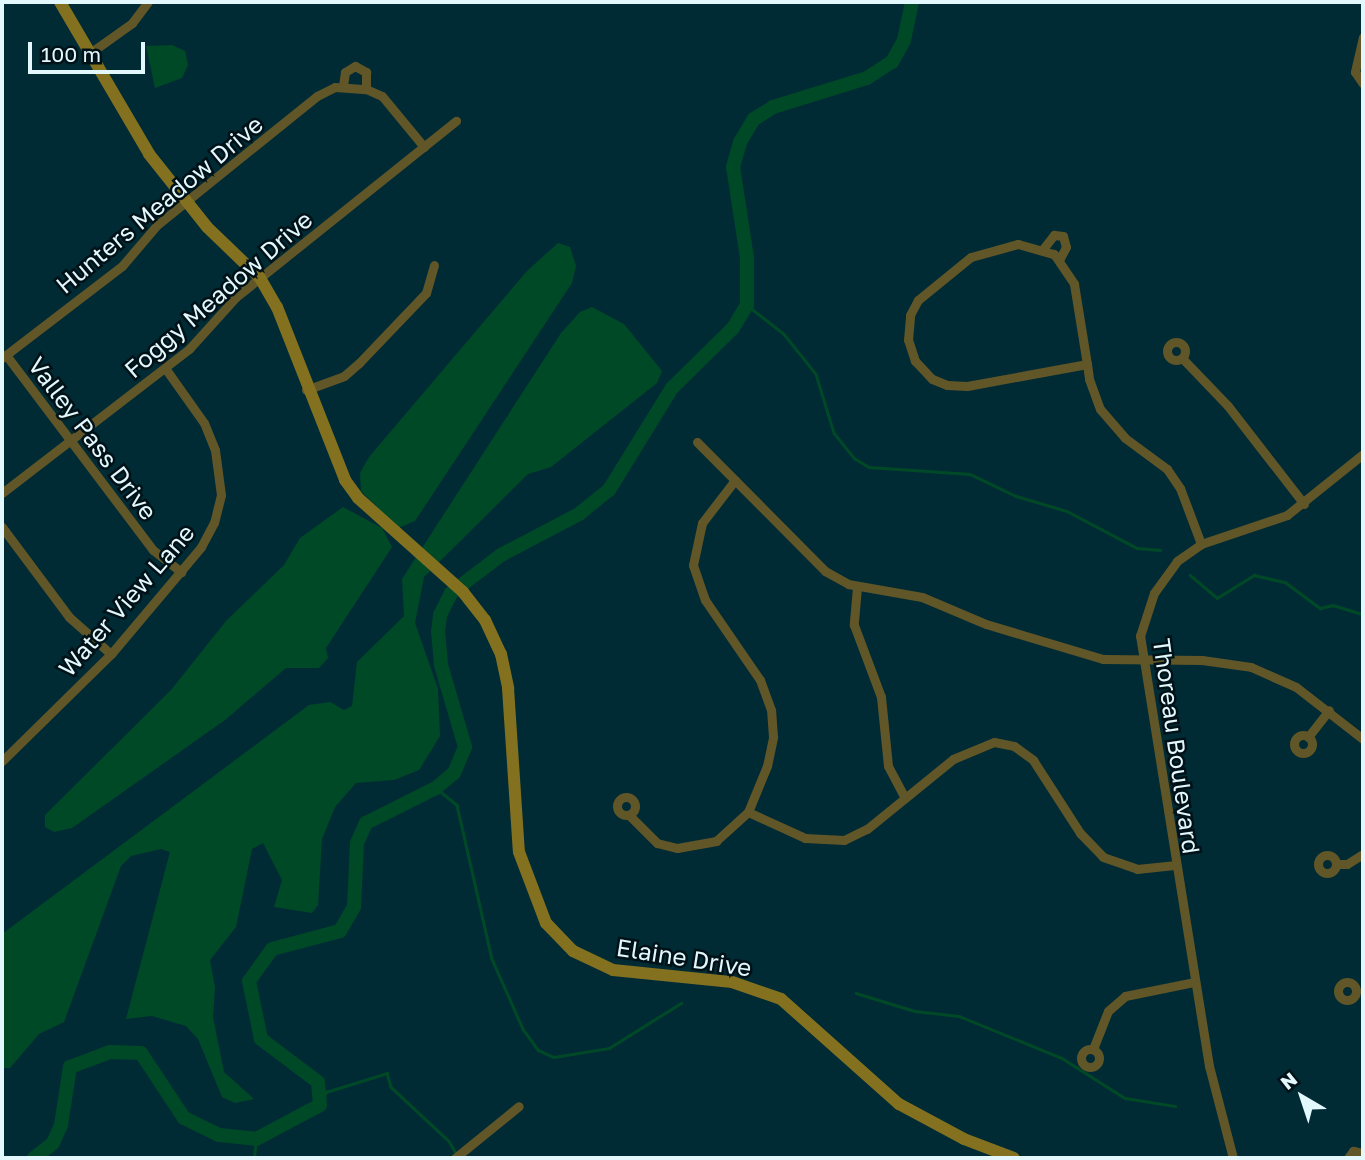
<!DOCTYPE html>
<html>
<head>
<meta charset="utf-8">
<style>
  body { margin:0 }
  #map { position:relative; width:1365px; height:1160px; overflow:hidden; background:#002b34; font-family:"Golos Text",sans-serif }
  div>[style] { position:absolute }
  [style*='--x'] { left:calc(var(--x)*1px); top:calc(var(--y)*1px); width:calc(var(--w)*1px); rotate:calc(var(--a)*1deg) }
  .water>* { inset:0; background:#004927 }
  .stream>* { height:2.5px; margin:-1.25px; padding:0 1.25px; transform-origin:1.25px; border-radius:1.25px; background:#004927 }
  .river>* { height:14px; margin:-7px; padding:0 7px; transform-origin:7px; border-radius:7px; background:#004927 }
  .street>* { height:9px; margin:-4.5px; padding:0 4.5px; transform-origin:4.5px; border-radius:4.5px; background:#615628 }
  .street>.ring { margin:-4.5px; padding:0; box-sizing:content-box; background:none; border:9px solid #615628; border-radius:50% }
  .secondary>* { height:12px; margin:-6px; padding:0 6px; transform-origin:6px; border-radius:6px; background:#83711f }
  span { translate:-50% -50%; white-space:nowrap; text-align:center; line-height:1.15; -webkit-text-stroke:5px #001117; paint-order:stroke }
  .street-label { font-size:24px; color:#e2f8fd }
  .frame { position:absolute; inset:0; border:4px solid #e2f8fd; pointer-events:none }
  .north { position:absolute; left:1267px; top:1062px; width:70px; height:70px; -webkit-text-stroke:5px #001117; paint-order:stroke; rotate:321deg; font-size:19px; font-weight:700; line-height:28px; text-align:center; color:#e2f8fd }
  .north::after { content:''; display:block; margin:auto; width:24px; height:32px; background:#e2f8fd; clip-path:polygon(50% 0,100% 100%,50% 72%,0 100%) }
  .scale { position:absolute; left:28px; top:42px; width:117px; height:32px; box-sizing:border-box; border:4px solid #e2f8fd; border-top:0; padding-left:9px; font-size:21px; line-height:24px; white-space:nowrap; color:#e2f8fd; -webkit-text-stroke:5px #001117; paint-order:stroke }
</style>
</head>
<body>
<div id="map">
  <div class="water">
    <div style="clip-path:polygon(172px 45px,185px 51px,188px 65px,182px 78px,155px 88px,146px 46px)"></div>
    <div style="clip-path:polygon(558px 243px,570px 247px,576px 266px,572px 283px,415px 521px,398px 528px,361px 491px,360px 473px,369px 457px,527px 271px)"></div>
    <div style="clip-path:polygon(592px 307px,624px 324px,662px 371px,657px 383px,551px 467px,528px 474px,424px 577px,415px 623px,438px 689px,440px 736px,419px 770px,394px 780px,356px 783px,335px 807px,322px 839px,318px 905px,312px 913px,274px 907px,282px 880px,263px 843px,252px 849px,236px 927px,210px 960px,215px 987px,213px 1017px,224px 1072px,254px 1099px,235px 1103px,222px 1097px,198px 1039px,186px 1026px,152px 1016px,126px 1019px,170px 852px,161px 849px,131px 856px,121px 866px,64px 1022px,39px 1034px,10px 1068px,2px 1068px,2px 934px,309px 705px,330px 702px,344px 710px,352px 706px,357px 662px,404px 616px,402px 579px,561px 333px,580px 312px)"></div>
    <div style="clip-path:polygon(343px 507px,382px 528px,392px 547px,326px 648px,328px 658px,319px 668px,286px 668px,225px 720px,72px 828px,54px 832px,45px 827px,45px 815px,171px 690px,226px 621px,284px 565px,300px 538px)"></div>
  </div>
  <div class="stream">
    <div style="--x:747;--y:305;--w:47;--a:38.1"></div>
    <div style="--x:784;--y:334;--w:51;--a:51.3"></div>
    <div style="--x:816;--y:374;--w:62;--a:73"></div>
    <div style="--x:834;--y:433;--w:32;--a:51"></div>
    <div style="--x:854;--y:458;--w:17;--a:31"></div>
    <div style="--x:869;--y:467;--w:101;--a:4"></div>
    <div style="--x:970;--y:474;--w:51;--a:25.6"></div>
    <div style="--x:1016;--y:496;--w:53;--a:16.4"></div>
    <div style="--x:1067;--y:511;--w:79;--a:27.9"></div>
    <div style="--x:1137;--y:548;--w:23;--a:5"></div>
    <div style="--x:1190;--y:575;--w:35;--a:40"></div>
    <div style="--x:1217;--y:598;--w:44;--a:-31.9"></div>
    <div style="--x:1254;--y:575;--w:32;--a:13"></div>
    <div style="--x:1285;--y:582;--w:44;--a:36.6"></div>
    <div style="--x:1320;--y:608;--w:13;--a:-13"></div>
    <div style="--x:1333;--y:605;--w:31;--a:17"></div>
    <div style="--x:436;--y:788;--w:27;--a:39"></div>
    <div style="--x:457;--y:805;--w:158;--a:77.2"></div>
    <div style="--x:492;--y:959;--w:77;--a:66.1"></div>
    <div style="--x:523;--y:1029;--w:26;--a:54"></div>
    <div style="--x:538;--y:1050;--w:17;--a:24"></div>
    <div style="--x:554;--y:1057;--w:56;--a:-9.3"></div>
    <div style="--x:609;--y:1048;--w:85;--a:-32"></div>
    <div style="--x:856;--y:993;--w:62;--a:17"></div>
    <div style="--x:915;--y:1011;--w:44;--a:6.5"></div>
    <div style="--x:959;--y:1016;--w:111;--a:22.2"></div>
    <div style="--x:1062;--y:1058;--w:75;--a:32.4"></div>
    <div style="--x:1125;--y:1098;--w:51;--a:9.1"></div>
    <div style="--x:320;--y:1105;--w:14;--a:-65"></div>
    <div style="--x:326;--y:1092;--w:64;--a:-17.3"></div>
    <div style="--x:387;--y:1073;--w:15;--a:74"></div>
    <div style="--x:391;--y:1087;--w:79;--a:43"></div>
    <div style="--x:449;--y:1141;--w:16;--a:60"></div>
    <div style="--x:254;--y:1158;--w:19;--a:-84"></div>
  </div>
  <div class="river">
    <div style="--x:34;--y:1158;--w:24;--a:-38"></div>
    <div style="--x:53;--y:1143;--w:20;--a:-66"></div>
    <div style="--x:61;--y:1125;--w:59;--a:-81.2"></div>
    <div style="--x:70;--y:1067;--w:43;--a:-20.6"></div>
    <div style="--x:110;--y:1052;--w:31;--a:2"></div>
    <div style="--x:141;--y:1053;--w:78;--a:56.5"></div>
    <div style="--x:184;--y:1118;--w:39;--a:26"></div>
    <div style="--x:219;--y:1135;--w:37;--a:6"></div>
    <div style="--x:256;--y:1139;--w:72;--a:-28"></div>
    <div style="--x:320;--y:1105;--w:23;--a:-95"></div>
    <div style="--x:318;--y:1082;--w:71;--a:-143"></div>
    <div style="--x:261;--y:1039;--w:59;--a:-101.7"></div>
    <div style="--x:249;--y:981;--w:39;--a:-54"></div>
    <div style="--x:272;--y:949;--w:70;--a:-14.8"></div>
    <div style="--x:340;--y:931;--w:28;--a:-60"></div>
    <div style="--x:354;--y:907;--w:64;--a:-87.3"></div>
    <div style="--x:357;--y:843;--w:22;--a:-66"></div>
    <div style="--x:366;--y:823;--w:78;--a:-26.6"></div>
    <div style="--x:436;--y:788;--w:23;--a:-40"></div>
    <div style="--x:454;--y:773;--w:28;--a:-67"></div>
    <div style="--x:465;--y:747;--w:85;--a:-106.3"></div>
    <div style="--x:441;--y:665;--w:33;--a:-95"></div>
    <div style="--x:438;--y:632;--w:17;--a:-83"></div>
    <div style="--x:440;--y:615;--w:25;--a:-63"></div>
    <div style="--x:451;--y:593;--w:63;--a:-37.2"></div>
    <div style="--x:501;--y:555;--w:88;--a:-27.7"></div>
    <div style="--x:579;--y:514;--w:38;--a:-39"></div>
    <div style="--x:609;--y:490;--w:120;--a:-58.3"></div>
    <div style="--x:672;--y:388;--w:86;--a:-44.5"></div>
    <div style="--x:733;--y:328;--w:27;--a:-59"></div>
    <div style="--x:747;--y:305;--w:47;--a:-90"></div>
    <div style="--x:747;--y:258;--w:92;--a:-98.7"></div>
    <div style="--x:733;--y:167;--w:26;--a:-74"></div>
    <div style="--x:740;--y:142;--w:27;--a:-59"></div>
    <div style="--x:754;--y:119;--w:22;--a:-32"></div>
    <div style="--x:773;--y:107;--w:98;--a:-17.1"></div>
    <div style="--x:867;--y:78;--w:30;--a:-33"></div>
    <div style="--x:892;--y:62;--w:25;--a:-61"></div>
    <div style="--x:904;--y:40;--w:39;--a:-78"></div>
  </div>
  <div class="street">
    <div style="--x:1363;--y:37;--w:36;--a:103"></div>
    <div style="--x:1355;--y:72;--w:14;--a:56"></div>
    <div style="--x:90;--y:53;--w:52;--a:-35.5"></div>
    <div style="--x:132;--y:23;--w:26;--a:-53"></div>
    <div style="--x:343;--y:86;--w:14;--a:-82"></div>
    <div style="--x:345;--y:72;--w:12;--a:-31"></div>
    <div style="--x:355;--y:66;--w:13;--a:29"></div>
    <div style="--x:366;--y:72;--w:17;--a:90"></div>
    <div style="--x:1043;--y:249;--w:18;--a:-52"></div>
    <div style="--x:1054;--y:235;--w:9;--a:6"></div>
    <div style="--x:1063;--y:236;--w:11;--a:75"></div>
    <div style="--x:1066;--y:247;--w:15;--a:118"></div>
    <div class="ring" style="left:1167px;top:342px;width:9px;height:9px"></div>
    <div style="--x:6;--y:355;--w:244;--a:53"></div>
    <div style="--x:153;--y:550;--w:36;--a:38"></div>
    <div style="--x:2;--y:358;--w:151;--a:-37.5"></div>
    <div style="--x:122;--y:266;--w:54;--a:-49.5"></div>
    <div style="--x:157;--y:225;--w:206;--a:-38.9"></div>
    <div style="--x:317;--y:96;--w:20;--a:-27"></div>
    <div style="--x:335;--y:87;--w:31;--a:4"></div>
    <div style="--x:366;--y:89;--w:17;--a:24"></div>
    <div style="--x:382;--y:96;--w:66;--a:50.5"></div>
    <div style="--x:1182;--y:358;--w:66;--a:46.2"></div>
    <div style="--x:1228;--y:406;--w:124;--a:52.2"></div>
    <div style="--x:1087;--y:364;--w:122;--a:169.6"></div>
    <div style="--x:967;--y:386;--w:20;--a:-177"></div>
    <div style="--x:947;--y:385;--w:16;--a:-158"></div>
    <div style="--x:932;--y:379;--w:25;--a:-133"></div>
    <div style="--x:915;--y:361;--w:22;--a:-108"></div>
    <div style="--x:908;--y:340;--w:25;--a:-85"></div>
    <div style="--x:910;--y:315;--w:17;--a:-62"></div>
    <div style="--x:918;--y:300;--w:68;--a:-39.1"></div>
    <div style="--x:971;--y:257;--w:49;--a:-15.5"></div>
    <div style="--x:1018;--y:244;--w:37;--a:16"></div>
    <div style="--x:1054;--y:254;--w:36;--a:56"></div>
    <div style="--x:1074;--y:284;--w:81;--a:80.8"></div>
    <div style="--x:1087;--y:364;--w:15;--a:82"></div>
    <div style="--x:1089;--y:379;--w:32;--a:70"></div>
    <div style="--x:1100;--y:409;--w:38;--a:49"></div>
    <div style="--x:1125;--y:438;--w:52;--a:36.4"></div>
    <div style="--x:1167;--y:469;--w:23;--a:56"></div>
    <div style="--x:1180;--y:488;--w:60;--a:69.4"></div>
    <div style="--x:306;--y:390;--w:40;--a:-20.2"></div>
    <div style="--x:344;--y:376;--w:20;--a:-41"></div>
    <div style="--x:359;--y:363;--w:97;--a:-46.3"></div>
    <div style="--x:426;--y:293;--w:29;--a:-74"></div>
    <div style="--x:697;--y:442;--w:182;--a:45.2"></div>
    <div style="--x:825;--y:571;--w:26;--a:29"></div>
    <div style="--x:848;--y:584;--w:75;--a:10"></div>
    <div style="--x:922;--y:597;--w:69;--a:22.9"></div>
    <div style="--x:986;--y:624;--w:122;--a:16.7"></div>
    <div style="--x:1103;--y:659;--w:99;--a:0.6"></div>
    <div style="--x:1202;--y:660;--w:49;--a:8.1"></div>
    <div style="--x:1251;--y:667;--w:49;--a:24"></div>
    <div style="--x:1296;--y:687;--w:85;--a:37.8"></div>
    <div style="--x:2;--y:493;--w:236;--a:-37.6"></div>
    <div style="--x:189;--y:349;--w:70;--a:-47.9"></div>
    <div style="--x:236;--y:297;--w:282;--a:-38.7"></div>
    <div style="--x:2;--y:527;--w:112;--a:53.3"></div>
    <div style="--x:69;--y:617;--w:56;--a:41.4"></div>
    <div style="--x:857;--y:587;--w:38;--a:95"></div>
    <div style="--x:854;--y:625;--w:77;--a:69.4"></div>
    <div style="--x:881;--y:697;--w:69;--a:84.2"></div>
    <div style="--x:888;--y:766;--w:36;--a:62"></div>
    <div class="ring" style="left:1294px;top:735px;width:9px;height:9px"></div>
    <div style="--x:1308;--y:737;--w:34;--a:-52"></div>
    <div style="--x:2;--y:761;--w:153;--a:-44.5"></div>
    <div style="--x:111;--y:654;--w:140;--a:-49.9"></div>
    <div style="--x:201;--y:547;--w:27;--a:-62"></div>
    <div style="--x:214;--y:523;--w:29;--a:-76"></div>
    <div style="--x:221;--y:495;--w:45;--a:-97.6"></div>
    <div style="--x:215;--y:450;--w:29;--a:-112"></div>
    <div style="--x:204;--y:423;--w:67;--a:-125.3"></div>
    <div class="ring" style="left:617px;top:797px;width:9px;height:9px"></div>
    <div style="--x:748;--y:812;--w:63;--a:24.5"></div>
    <div style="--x:805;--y:838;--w:39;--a:3"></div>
    <div style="--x:844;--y:840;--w:25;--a:-26"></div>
    <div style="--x:867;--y:829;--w:111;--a:-39.1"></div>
    <div style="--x:953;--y:759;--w:44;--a:-22.5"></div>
    <div style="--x:994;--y:742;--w:20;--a:11"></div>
    <div style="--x:1014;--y:746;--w:24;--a:36"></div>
    <div style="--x:1033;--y:760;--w:87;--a:57.2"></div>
    <div style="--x:1080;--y:833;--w:33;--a:46"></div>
    <div style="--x:1103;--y:857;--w:36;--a:19"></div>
    <div style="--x:1137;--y:869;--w:37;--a:-6"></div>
    <div style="--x:629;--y:815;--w:40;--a:45"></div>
    <div style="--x:657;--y:843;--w:21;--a:14"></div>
    <div style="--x:677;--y:848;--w:40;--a:-10"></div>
    <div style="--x:716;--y:841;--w:43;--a:-42.2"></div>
    <div style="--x:748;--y:812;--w:50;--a:-67.6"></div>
    <div style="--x:767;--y:766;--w:30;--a:-78"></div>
    <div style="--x:773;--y:737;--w:27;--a:-94"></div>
    <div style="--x:771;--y:710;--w:32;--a:-110"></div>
    <div style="--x:760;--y:680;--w:97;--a:-124.5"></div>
    <div style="--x:705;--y:600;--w:37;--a:-109"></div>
    <div style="--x:693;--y:565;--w:43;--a:-77.9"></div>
    <div style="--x:702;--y:523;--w:54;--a:-52.5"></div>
    <div class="ring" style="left:1318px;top:855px;width:9px;height:9px"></div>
    <div style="--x:1336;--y:864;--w:11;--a:0"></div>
    <div style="--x:1347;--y:864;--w:19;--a:-32"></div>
    <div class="ring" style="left:1338px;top:982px;width:9px;height:9px"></div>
    <div class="ring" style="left:1081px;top:1049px;width:9px;height:9px"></div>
    <div style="--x:1093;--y:1049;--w:41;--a:-68.5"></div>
    <div style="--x:1108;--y:1011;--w:23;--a:-41"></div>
    <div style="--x:1125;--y:996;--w:70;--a:-11.5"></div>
    <div style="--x:455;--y:1158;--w:82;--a:-39.1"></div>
    <div style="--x:1233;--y:1158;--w:95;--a:-104.6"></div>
    <div style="--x:1209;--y:1066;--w:436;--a:-99.1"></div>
    <div style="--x:1140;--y:636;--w:45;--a:-72"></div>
    <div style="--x:1154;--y:593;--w:39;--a:-54"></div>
    <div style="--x:1177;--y:561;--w:29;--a:-35"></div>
    <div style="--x:1201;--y:544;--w:91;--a:-18.6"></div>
    <div style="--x:1287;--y:515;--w:97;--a:-38.8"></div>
    <div style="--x:1348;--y:1158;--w:9;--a:-54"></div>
    <div style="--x:1353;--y:1151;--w:10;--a:11"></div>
  </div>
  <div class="secondary">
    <div style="--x:60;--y:2;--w:176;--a:59.6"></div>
    <div style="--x:149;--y:154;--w:93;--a:51.5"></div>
    <div style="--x:207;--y:227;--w:74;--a:43.9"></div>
    <div style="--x:260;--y:278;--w:34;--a:60"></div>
    <div style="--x:277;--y:307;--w:186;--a:68.5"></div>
    <div style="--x:345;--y:480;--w:22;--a:54"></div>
    <div style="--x:358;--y:498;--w:141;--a:41.8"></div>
    <div style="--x:463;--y:592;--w:36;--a:52"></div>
    <div style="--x:485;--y:620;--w:38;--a:65"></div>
    <div style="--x:501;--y:654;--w:35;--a:78"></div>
    <div style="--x:508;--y:688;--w:164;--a:86.2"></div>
    <div style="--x:519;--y:852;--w:76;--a:69.2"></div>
    <div style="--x:546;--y:923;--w:39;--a:46"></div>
    <div style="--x:573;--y:951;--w:44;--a:25.4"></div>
    <div style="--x:613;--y:970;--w:120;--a:5.8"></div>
    <div style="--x:732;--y:982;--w:52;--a:19.1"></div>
    <div style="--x:781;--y:999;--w:158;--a:41.7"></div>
    <div style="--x:899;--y:1104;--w:74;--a:28.3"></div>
    <div style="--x:964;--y:1139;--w:53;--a:20.8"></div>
  </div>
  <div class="street-label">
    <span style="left:159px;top:204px;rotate:-40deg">Hunters Meadow Drive</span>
    <span style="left:218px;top:294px;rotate:-41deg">Foggy Meadow Drive</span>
    <span style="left:93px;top:438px;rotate:53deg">Valley Pass Drive</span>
    <span style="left:126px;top:600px;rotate:-49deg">Water View Lane</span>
    <span style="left:1177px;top:746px;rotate:82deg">Thoreau Boulevard</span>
    <span style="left:684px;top:957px;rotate:9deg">Elaine Drive</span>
  </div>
  <div class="frame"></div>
  <div class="north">N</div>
  <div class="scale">100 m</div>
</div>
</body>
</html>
